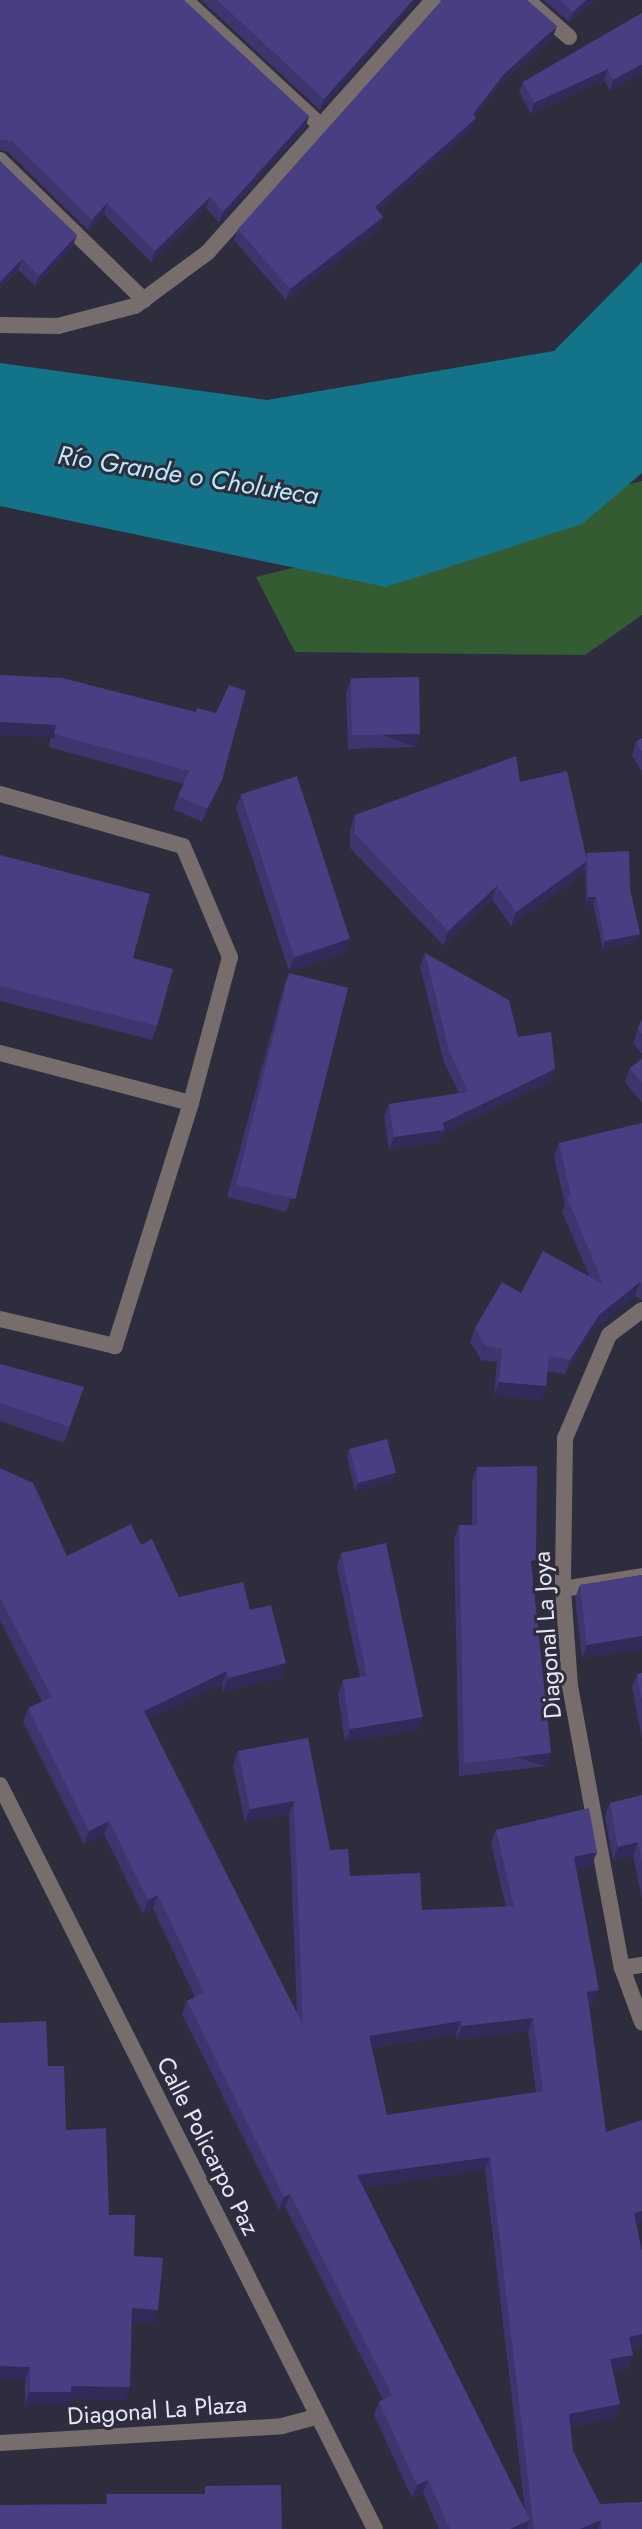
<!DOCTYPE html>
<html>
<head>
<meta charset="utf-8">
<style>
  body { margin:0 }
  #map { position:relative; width:642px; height:2529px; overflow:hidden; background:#2e2d3e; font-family:Jost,sans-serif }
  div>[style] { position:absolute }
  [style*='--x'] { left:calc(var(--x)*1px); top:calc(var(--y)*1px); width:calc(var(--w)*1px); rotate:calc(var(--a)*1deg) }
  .green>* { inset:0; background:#335c32 }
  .water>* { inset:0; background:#137489 }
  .minor>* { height:16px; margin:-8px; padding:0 8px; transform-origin:8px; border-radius:8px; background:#786d6d }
  .tertiary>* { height:16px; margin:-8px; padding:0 8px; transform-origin:8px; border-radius:8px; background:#786d6d }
  .wall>* { inset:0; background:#3e356f }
  .shaded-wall>* { inset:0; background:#322b5a; transform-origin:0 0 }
  .building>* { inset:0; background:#483e81; transform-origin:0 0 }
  span { translate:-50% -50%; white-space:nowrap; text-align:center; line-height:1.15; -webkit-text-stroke:6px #2e2d3e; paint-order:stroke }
  .street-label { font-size:24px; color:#e7e6f2 }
  .water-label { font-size:26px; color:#b9ecfb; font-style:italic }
</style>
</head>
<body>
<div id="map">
  <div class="green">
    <div style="clip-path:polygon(642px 481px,642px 615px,585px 655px,295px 652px,256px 577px)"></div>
  </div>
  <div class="water">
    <div style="clip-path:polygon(642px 262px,642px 473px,582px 524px,386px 587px,0 506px,0 363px,267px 400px,554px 351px)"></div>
  </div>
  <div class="minor">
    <div style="--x:185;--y:0;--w:188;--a:42.8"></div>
    <div style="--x:527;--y:0;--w:56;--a:41.4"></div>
    <div style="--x:0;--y:160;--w:201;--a:44.2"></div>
    <div style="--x:1;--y:325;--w:57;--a:1"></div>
    <div style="--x:58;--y:326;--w:80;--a:-14.6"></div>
    <div style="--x:135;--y:306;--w:89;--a:-36.4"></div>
    <div style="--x:207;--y:253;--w:339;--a:-48.2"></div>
    <div style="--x:0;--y:794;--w:190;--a:15.9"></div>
    <div style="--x:183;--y:846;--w:121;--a:67.1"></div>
    <div style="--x:230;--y:957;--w:151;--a:105"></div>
    <div style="--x:191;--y:1103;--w:255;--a:107.4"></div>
    <div style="--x:115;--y:1346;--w:118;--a:-166.8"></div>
    <div style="--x:0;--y:1053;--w:197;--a:14.7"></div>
    <div style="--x:642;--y:1310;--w:41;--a:142.9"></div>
    <div style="--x:609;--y:1335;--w:112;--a:113.1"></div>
    <div style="--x:565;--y:1438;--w:151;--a:90.8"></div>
    <div style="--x:563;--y:1589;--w:97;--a:85.9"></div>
    <div style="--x:570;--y:1686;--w:287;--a:79.6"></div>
    <div style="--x:622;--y:1968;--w:58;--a:69.7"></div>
    <div style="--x:563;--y:1589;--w:80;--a:-9.3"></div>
    <div style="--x:622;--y:1968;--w:20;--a:-9"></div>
    <div style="--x:0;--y:2443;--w:283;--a:-3.4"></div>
    <div style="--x:282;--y:2426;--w:34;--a:-15"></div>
  </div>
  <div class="tertiary">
    <div style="--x:0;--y:1785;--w:833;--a:63.25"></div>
  </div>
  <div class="wall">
    <div style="clip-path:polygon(0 0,309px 116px,305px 127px,219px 223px,206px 208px,151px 262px,104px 214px,88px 230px,8px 152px,0 150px)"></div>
    <div style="clip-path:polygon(201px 0,418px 0,320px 110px)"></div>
    <div style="clip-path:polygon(544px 0,594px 0,569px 22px)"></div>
    <div style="clip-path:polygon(642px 13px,642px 73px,610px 91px,604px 80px,531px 114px,519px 92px,523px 82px)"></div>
    <div style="clip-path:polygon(553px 37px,500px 84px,475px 116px,472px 128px,378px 211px,383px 217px,379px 228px,286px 300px,234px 240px,238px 229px)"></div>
    <div style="clip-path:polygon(0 161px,73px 246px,35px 286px,18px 270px,0 288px)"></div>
    <div style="clip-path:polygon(62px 678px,217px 793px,202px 822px,173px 809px,184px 784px,49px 747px)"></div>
    <div style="clip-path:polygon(351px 679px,420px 734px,415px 747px,348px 749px,346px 693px)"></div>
    <div style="clip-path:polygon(642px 738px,642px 772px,632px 755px,636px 742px)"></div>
    <div style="clip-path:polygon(520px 782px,586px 856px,587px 853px,630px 889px,640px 934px,637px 941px,603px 949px,593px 904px,586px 905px,585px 868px,582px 874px,511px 926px,492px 899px,443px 945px,350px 848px,350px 829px,355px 815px)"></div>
    <div style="clip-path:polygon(241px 794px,345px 953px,289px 971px,236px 808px)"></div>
    <div style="clip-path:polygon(0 855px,133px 958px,157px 1026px,152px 1040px,0 1001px)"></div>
    <div style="clip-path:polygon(425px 953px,518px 1037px,550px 1081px,442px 1134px,439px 1142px,389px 1150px,384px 1116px,389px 1104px,459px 1093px,444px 1063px,420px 966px)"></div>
    <div style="clip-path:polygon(289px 973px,291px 1199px,286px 1212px,227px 1197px,284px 986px)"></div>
    <div style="clip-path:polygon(642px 1019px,642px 1054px,633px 1043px)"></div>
    <div style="clip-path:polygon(642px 1059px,642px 1103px,625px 1082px,630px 1068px)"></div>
    <div style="clip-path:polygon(642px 1123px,642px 1300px,635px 1296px,594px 1328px,565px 1374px,547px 1371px,546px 1386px,541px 1400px,494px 1395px,497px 1362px,481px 1360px,470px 1342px,475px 1328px,521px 1293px,589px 1276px,562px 1211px,565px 1204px,554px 1157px,559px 1143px)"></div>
    <div style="clip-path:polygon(0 1364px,84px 1387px,64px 1443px,0 1421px)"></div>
    <div style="clip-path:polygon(349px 1449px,393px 1481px,355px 1491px,347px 1456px)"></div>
    <div style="clip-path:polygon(477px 1467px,532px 1569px,547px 1766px,459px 1776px,454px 1539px,459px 1525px,472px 1525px,472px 1480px)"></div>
    <div style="clip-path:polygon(evenodd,0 1468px,67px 1556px,141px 1545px,179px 1597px,250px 1610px,281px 1677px,223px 1692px,222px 1684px,148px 1719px,297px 2013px,289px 1814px,245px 1822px,233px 1765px,238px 1751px,308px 1738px,330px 1850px,350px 1876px,422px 1910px,506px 1907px,491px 1844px,496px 1830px,592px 1865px,576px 1869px,594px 2003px,589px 2004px,606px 2132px,642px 2120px,642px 2222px,636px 2224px,642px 2252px,642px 2347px,632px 2349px,633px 2355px,628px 2368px,613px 2371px,620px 2404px,615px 2418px,570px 2427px,573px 2451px,600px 2504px,642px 2529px,439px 2529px,423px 2493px,412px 2498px,374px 2415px,379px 2402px,383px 2400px,285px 2207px,279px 2210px,182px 2014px,187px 2001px,195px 1997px,153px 1909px,143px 1914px,104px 1834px,84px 1844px,23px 1722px,28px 1708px,42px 1702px,0 1621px,0 1468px,528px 2031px,536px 2092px,387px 2115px,372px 2048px,456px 2034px,457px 2040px,528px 2031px,0 1468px,485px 2170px,525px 2510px,363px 2187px,485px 2170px)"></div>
    <div style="clip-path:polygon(341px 1553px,418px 1730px,345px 1742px,338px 1694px,343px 1680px,360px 1677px,337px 1567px)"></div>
    <div style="clip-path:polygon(642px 1575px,642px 1649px,582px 1658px,575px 1598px,580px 1585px)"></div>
    <div style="clip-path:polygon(642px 1673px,642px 1739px,632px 1687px,637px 1674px)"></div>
    <div style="clip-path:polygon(642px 1795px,642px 1899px,633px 1855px,613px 1860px,605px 1816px,610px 1803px)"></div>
    <div style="clip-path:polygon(0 2023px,48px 2066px,66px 2130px,109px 2215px,134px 2256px,158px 2310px,153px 2323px,131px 2321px,125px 2400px,69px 2399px,67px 2405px,25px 2405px,25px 2380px,0 2379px)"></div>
  </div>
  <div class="shaded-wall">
    <div style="clip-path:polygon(413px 0,418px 0,320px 110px,324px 99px)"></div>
    <div style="clip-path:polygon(586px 0,594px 0,569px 22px,573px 12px)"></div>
    <div style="clip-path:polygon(557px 26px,553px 37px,500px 84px,469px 124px,473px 114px,504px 74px)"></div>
    <div style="clip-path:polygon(642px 64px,642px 73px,610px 91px,613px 80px)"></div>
    <div style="clip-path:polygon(608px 69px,604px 80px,531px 114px,534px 103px)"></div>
    <div style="clip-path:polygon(309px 116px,305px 127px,219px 223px,223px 212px)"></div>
    <div style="clip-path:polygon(476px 118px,472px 128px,371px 218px,375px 207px)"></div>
    <div style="clip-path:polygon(210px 197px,206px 208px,151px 262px,155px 251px)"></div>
    <div style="clip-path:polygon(107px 203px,104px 214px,88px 230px,92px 220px)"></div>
    <div style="clip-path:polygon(383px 217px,379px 228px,286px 300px,290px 289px)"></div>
    <div style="clip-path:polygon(77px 235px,73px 246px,35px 286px,39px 276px)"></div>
    <div style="clip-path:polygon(22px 259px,18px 270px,0 288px,0 282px)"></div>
    <div style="left:0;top:722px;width:56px;height:13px;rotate:3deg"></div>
    <div style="left:420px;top:734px;width:14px;height:68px;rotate:111deg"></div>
    <div style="clip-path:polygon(222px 780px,217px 793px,202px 822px,207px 809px)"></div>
    <div style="clip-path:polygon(587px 861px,582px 874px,511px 926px,516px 912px)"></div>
    <div style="clip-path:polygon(497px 886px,492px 899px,443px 945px,448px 931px)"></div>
    <div style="clip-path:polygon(588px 897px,596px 897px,593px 904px,586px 905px)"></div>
    <div style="clip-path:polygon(640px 934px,637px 941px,603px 949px,605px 941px)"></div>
    <div style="clip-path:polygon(350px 939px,345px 953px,289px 971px,294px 958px)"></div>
    <div style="clip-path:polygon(555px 1069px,550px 1081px,442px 1134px,439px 1142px,389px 1150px,394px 1137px,443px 1123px)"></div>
    <div style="clip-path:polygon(640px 1282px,635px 1296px,594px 1328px,565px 1374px,570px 1360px,599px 1315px)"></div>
    <div style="clip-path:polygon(499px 1382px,546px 1386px,541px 1400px,494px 1395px)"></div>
    <div style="clip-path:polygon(396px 1473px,393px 1481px,355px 1491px,358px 1483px)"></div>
    <div style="clip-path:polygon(642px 1636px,642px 1649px,582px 1658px,587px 1645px)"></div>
    <div style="clip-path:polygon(286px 1663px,281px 1677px,223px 1692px,228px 1678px)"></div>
    <div style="clip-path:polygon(227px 1671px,222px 1684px,139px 1724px,144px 1711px)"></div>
    <div style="clip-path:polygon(423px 1717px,418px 1730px,345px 1742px,350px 1729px)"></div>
    <div style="left:551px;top:1753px;width:14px;height:88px;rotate:107deg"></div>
    <div style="clip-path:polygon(294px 1801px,289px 1814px,245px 1822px,250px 1809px)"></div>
    <div style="clip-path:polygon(109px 1821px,104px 1834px,84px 1844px,89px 1831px)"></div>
    <div style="clip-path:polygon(638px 1842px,633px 1855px,613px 1860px,618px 1847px)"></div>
    <div style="clip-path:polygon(597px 1852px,592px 1865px,569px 1871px,574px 1857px)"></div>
    <div style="clip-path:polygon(158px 1895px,153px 1909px,143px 1914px,148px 1900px)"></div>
    <div style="clip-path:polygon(599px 1990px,594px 2003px,582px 2005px,587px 1992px)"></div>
    <div style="clip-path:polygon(533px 2018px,528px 2031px,457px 2040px,462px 2026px)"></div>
    <div style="clip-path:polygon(461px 2021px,456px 2034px,364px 2049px,369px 2036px)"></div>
    <div style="clip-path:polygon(490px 2157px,485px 2170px,352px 2189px,357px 2175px)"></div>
    <div style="clip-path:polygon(290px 2194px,285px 2207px,279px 2210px,284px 2197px)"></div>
    <div style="clip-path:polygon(642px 2211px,642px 2222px,629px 2226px,634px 2213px)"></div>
    <div style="clip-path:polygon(132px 2308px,158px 2310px,153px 2323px,127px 2321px)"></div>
    <div style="clip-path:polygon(642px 2334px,642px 2347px,625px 2350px,629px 2337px)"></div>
    <div style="clip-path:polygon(633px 2355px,628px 2368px,605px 2373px,610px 2359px)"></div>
    <div style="clip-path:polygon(0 2366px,30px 2367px,25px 2380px,0 2379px)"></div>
    <div style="clip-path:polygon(71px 2386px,130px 2387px,125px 2400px,69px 2399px,67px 2405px,25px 2405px,30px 2392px)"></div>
    <div style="clip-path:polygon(620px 2404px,615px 2418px,564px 2428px,569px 2414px)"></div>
    <div style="clip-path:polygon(428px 2480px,423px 2493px,412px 2498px,417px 2485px)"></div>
    <div style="clip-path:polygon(530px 2520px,527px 2529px,510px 2529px)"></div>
    <div style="clip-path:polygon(601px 2520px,598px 2529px,580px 2529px)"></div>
  </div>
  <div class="building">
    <div style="clip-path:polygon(0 0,184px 0,309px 116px,223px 212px,210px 197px,155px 251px,107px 203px,92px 220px,12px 141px,0 139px)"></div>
    <div style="clip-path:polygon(217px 0,413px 0,324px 99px)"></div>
    <div style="clip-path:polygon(442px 0,527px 0,557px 26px,504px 74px,473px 114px,476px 118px,375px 207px,383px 217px,290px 289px,238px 229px)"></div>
    <div style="clip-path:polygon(560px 0,586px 0,573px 12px)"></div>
    <div style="clip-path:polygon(642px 13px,642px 64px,613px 80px,608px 69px,534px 103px,523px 82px)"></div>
    <div style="clip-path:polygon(0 161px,77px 235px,39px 276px,22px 259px,0 282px)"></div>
    <div style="clip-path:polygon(0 675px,62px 678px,196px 712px,197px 708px,216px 713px,229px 685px,246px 691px,222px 780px,207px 809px,178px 796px,189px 771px,54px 734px,56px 725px,0 722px)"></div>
    <div style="left:419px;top:677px;width:57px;height:68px;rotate:89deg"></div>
    <div style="clip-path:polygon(642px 738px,642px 752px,636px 742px)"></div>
    <div style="clip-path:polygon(516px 756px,520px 782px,567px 771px,587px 861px,516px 912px,497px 886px,448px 931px,355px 834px,355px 815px)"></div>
    <div style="left:297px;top:776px;width:171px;height:59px;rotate:72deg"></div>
    <div style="clip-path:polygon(629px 851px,630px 889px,640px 934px,605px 941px,596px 897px,588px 897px,587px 853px)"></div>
    <div style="clip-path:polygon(0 855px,150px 894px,133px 958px,173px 969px,157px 1026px,0 986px)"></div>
    <div style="clip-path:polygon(425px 953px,509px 1000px,518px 1037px,551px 1032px,555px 1069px,443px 1123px,444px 1130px,394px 1137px,389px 1104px,468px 1092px,449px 1050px)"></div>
    <div style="left:289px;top:973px;width:61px;height:218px;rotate:14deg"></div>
    <div style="clip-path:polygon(642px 1019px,642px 1034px,638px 1029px)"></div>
    <div style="clip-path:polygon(642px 1059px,642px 1083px,630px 1068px)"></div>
    <div style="clip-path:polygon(642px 1123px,642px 1283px,640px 1282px,599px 1315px,570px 1360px,549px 1356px,546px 1386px,499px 1382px,502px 1349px,486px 1346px,475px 1328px,502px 1282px,521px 1293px,543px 1251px,603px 1284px,567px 1197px,571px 1196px,559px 1143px)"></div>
    <div style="clip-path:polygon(0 1364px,84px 1387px,69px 1427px,0 1403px)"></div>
    <div style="left:387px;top:1439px;width:35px;height:39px;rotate:75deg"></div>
    <div style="clip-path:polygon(537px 1466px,536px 1560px,531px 1561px,551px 1753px,464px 1763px,459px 1525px,477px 1525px,477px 1467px)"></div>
    <div style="clip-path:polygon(evenodd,0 1468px,33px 1483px,67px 1556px,131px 1524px,141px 1545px,152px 1539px,179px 1597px,243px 1582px,250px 1610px,271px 1605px,286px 1663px,228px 1678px,227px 1671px,144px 1711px,303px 2025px,294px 1801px,250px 1809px,238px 1751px,308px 1738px,330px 1850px,348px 1849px,350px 1876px,420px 1873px,422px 1910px,514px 1906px,496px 1830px,589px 1808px,597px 1852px,574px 1857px,599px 1990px,587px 1992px,606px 2132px,642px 2120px,642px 2211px,634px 2213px,642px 2252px,642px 2334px,629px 2337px,633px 2355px,610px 2359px,620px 2404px,569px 2414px,573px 2451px,600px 2504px,642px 2502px,642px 2529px,602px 2529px,601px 2520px,580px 2529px,534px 2529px,490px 2157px,357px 2175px,530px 2520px,510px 2529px,450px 2529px,428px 2480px,417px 2485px,379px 2402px,392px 2395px,290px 2194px,284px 2197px,187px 2001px,204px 1992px,158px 1895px,148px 1900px,109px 1821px,89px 1831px,28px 1708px,52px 1697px,0 1598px,0 1468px,533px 2018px,543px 2091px,387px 2115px,369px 2036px,461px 2021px,462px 2026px,533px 2018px)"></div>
    <div style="clip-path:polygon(386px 1543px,423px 1717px,350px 1729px,343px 1680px,367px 1676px,341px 1553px)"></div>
    <div style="clip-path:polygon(642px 1575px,642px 1636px,587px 1645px,580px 1585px)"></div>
    <div style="clip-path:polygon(642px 1673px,642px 1700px,637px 1674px)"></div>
    <div style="clip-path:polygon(642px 1795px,642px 1863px,638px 1842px,618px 1847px,610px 1803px)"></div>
    <div style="clip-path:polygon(46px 2021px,48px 2066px,64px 2066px,66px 2130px,106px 2128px,109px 2215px,135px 2215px,134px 2256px,163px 2258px,158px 2310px,132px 2308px,130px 2387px,71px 2386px,71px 2392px,30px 2392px,30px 2367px,0 2366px,0 2023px)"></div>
    <div style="clip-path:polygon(281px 2485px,282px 2529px,0 2529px,0 2505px,106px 2504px,107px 2494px,205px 2494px,205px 2486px)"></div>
  </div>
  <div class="street-label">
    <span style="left:547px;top:1635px;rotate:-94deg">Diagonal La Joya</span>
    <span style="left:208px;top:2146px;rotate:63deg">Calle Policarpo Paz</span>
    <span style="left:157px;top:2410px;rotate:-4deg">Diagonal La Plaza</span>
  </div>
  <div class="water-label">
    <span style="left:188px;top:476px;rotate:9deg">Río Grande o Choluteca</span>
  </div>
</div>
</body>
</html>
